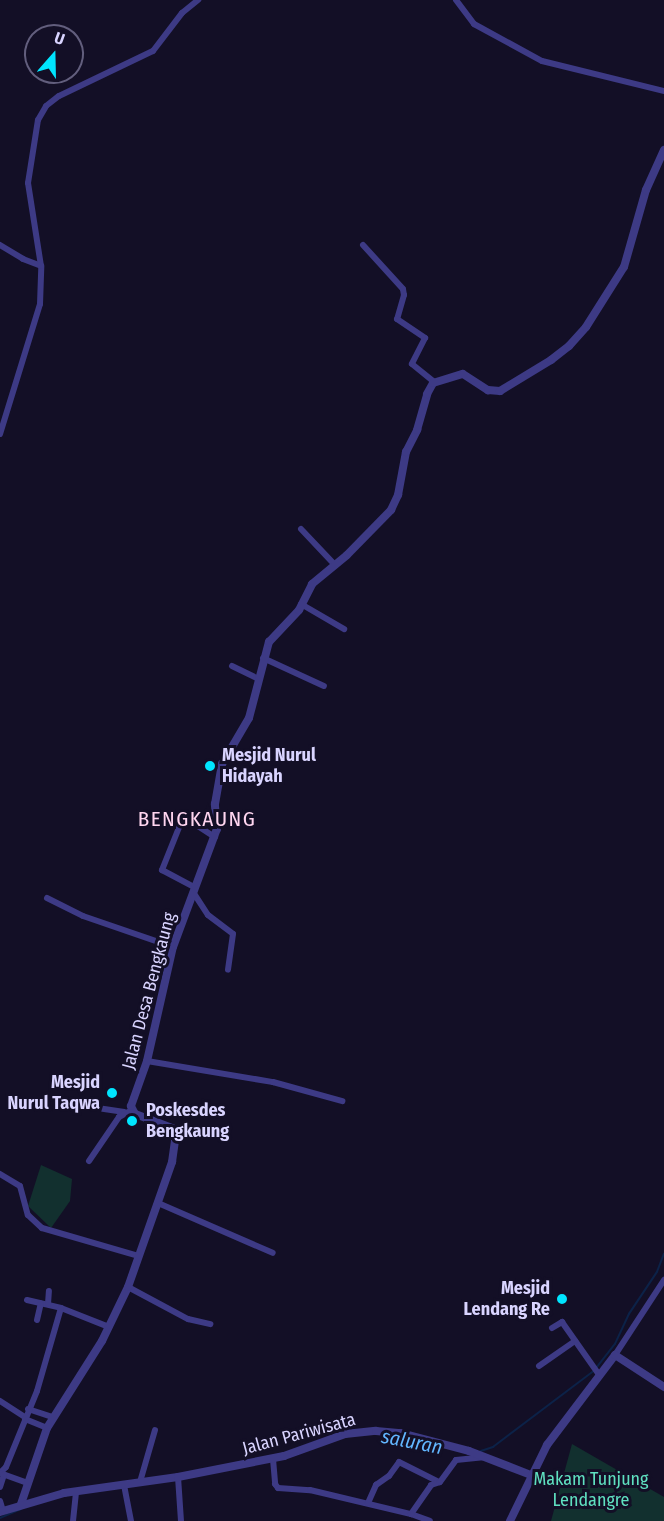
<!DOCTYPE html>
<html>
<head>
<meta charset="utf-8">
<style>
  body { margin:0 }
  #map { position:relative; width:664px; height:1521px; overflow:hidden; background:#130f26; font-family:"Fira Sans Condensed",sans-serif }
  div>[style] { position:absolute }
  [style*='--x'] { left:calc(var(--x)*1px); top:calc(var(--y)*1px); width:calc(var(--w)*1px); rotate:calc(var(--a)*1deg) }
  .green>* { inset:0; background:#12302f }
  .stream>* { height:1.5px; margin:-0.75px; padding:0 0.75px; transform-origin:0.75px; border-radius:0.75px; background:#0c2248 }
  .minor>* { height:6px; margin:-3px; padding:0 3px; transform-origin:3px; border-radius:3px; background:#3d3a85 }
  .tertiary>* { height:8px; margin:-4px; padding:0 4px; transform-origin:4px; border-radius:4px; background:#3d3a85 }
  .dots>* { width:16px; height:16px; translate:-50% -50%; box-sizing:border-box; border:3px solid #130f26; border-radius:50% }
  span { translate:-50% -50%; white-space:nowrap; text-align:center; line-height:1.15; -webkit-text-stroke:6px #130f26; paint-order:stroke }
  .poi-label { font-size:18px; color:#d9d4ff; font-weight:700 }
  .left { translate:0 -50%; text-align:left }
  .right { translate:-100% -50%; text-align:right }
  .street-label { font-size:18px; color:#d9d4ff }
  .park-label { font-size:18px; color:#5fe0c0 }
  .water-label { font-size:20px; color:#62b6ff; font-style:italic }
  .quarter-label { font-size:21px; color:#ffd6f0; letter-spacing:1.5px }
  .north { position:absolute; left:24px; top:24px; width:60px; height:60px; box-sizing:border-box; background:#130f26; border:2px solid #625e7d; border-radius:50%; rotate:20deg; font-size:16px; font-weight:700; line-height:24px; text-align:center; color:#d9d4ff }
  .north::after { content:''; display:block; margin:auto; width:21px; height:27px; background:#00e5ff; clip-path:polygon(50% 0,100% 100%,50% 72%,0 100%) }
</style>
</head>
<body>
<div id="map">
  <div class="green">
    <div style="clip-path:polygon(41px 1165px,72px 1179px,70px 1201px,51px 1228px,28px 1206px)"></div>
    <div style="clip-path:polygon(572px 1444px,664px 1497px,664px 1521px,551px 1521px)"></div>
  </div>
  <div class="stream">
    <div style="--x:597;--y:1367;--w:29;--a:-52"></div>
    <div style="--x:615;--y:1344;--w:33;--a:-65"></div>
    <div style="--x:629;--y:1314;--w:50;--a:-56.3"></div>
    <div style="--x:657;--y:1272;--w:19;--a:-69"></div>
    <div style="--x:481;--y:1451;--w:13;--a:-18"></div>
    <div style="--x:493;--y:1447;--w:126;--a:-37"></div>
    <div style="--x:0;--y:1518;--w:23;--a:-23"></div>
  </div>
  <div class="minor">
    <div style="--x:456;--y:0;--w:30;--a:53"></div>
    <div style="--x:474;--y:24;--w:77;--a:28.6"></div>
    <div style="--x:542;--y:61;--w:126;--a:13.8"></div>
    <div style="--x:0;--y:245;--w:27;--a:31"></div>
    <div style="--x:23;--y:259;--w:19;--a:21"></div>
    <div style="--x:363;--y:245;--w:59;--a:47.7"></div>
    <div style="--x:403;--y:289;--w:6;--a:81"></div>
    <div style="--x:404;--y:295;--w:25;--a:106"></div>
    <div style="--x:397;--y:319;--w:34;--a:34"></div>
    <div style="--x:425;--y:338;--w:29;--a:117"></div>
    <div style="--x:412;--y:364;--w:28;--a:39"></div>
    <div style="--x:0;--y:434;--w:136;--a:-72.9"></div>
    <div style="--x:40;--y:304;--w:38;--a:-88"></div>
    <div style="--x:41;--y:266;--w:84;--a:-98.9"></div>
    <div style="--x:28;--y:183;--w:64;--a:-81"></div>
    <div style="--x:38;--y:120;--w:16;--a:-60"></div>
    <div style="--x:46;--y:106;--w:16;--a:-38"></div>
    <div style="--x:59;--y:96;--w:104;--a:-25.6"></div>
    <div style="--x:153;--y:51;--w:48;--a:-52.7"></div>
    <div style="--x:182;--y:13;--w:21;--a:-39"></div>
    <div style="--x:301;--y:529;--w:50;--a:46.6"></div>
    <div style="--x:301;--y:604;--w:50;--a:30.2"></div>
    <div style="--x:263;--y:658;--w:67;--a:24.7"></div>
    <div style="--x:232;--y:666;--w:30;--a:26"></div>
    <div style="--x:191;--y:813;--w:11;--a:142"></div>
    <div style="--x:182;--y:820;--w:54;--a:111.8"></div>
    <div style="--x:162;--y:870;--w:36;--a:28"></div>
    <div style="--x:184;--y:817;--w:37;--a:33"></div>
    <div style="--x:193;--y:892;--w:27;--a:57"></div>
    <div style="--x:208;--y:915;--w:31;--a:37"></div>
    <div style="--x:233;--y:934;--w:36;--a:98"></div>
    <div style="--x:47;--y:898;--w:40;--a:26.6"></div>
    <div style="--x:83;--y:916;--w:95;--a:19"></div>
    <div style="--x:147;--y:1061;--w:128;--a:9.5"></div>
    <div style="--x:273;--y:1082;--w:72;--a:15.4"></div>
    <div style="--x:64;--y:1103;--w:61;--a:8.5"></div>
    <div style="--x:89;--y:1161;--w:53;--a:-55.7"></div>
    <div style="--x:119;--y:1117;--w:15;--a:-28"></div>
    <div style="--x:0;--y:1174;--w:23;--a:31"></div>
    <div style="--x:20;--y:1186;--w:30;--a:75"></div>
    <div style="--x:28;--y:1215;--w:19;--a:43"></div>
    <div style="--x:42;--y:1228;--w:101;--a:16.1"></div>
    <div style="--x:158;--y:1203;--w:125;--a:23.5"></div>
    <div style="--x:128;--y:1287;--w:68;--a:28.1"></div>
    <div style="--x:188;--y:1319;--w:23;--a:13"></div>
    <div style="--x:27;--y:1300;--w:35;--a:13"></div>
    <div style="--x:61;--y:1308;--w:52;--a:21.6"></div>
    <div style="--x:48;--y:1304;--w:13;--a:-86"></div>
    <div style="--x:37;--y:1320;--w:17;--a:-77"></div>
    <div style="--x:552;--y:1328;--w:12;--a:-31"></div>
    <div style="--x:562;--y:1322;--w:66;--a:54.9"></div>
    <div style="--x:615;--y:1355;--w:90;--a:-56.8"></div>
    <div style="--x:539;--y:1366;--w:44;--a:-34.8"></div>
    <div style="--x:0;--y:1401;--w:30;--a:33"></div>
    <div style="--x:28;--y:1409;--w:26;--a:18"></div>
    <div style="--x:25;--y:1419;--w:24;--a:22"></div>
    <div style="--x:273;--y:1459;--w:25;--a:85"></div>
    <div style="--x:275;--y:1484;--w:5;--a:53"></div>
    <div style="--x:278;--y:1488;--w:32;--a:4"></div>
    <div style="--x:310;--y:1490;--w:104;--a:13.4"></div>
    <div style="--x:411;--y:1514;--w:20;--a:20"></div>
    <div style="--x:0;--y:1473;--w:8;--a:-45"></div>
    <div style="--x:6;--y:1467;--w:82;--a:-67.8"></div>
    <div style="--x:37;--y:1391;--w:86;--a:-73.9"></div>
    <div style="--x:0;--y:1473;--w:29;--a:20"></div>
    <div style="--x:178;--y:1477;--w:44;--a:86.1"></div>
    <div style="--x:140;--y:1482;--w:54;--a:-73.9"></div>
    <div style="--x:124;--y:1485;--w:37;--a:79"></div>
    <div style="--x:0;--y:1487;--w:13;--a:-72"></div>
    <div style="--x:0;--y:1501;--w:10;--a:73"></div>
    <div style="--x:368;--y:1503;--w:20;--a:-66"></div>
    <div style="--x:376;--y:1485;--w:16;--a:-35"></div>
    <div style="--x:389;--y:1476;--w:17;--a:-54"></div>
    <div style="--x:399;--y:1462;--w:45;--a:26.6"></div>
    <div style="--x:411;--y:1514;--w:35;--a:-55"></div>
    <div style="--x:431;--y:1485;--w:9;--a:-18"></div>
    <div style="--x:440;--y:1482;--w:27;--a:-54"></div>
    <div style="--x:456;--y:1460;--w:27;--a:-6"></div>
    <div style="--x:73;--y:1521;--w:30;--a:-84"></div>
  </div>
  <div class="tertiary">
    <div style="--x:21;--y:1504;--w:80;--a:-71.1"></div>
    <div style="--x:47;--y:1428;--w:103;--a:-57.7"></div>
    <div style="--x:102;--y:1341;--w:60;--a:-64.3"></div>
    <div style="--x:128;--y:1287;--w:133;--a:-70.6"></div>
    <div style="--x:172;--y:1162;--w:22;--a:-82"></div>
    <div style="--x:175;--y:1140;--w:12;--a:-104"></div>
    <div style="--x:172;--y:1128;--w:40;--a:-159"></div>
    <div style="--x:135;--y:1114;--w:9;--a:-117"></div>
    <div style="--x:131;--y:1106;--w:48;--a:-70.4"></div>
    <div style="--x:147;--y:1061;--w:117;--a:-77.2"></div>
    <div style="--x:173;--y:947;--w:126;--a:-69.6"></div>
    <div style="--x:217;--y:829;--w:25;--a:-95"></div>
    <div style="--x:215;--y:804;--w:41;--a:-80.1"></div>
    <div style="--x:222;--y:764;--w:53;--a:-59.6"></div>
    <div style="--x:249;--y:718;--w:79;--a:-75.3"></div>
    <div style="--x:269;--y:642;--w:44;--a:-46.8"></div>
    <div style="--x:299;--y:610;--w:29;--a:-63"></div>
    <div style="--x:312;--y:584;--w:45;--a:-39.6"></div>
    <div style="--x:347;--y:555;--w:63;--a:-45.6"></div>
    <div style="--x:391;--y:510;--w:17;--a:-65"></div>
    <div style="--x:398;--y:495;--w:44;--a:-79.5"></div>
    <div style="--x:406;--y:452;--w:25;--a:-63"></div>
    <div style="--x:417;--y:430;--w:37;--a:-74"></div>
    <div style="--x:427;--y:394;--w:13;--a:-61"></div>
    <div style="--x:433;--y:383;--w:31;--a:-17"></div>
    <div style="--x:463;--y:374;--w:30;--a:33"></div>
    <div style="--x:488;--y:390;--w:12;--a:5"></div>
    <div style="--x:500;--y:391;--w:60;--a:-31.3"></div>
    <div style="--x:551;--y:360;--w:23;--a:-38"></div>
    <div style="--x:569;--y:346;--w:25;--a:-48"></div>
    <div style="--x:586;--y:327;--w:71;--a:-57.7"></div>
    <div style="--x:624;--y:267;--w:80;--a:-74.1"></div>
    <div style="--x:646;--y:190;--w:44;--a:-65.8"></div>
    <div style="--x:0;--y:1512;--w:67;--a:-16.5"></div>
    <div style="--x:64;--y:1493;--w:115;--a:-8"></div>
    <div style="--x:178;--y:1477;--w:108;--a:-11.2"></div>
    <div style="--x:284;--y:1456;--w:65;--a:-19.8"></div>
    <div style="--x:345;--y:1434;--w:31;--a:-6"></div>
    <div style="--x:376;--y:1431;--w:25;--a:5"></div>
    <div style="--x:401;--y:1433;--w:70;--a:14.8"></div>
    <div style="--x:469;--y:1451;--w:66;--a:21.2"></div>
    <div style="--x:510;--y:1521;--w:85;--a:-64"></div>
    <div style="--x:547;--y:1445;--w:113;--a:-52.9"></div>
    <div style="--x:615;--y:1355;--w:59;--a:33.1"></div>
  </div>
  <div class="dots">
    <div style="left:210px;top:766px;background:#00e5ff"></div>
    <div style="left:112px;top:1093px;background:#00e5ff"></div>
    <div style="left:132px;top:1121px;background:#00e5ff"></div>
    <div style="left:562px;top:1299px;background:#00e5ff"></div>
  </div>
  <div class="poi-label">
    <span class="left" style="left:222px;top:766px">Mesjid Nurul<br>Hidayah</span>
    <span class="right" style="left:100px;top:1093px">Mesjid<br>Nurul Taqwa</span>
    <span class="left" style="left:146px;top:1121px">Poskesdes<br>Bengkaung</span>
    <span class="right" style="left:550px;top:1299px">Mesjid<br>Lendang Re</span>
  </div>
  <div class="street-label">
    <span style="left:149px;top:991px;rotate:-75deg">Jalan Desa Bengkaung</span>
    <span style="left:299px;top:1434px;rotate:-15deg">Jalan Pariwisata</span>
  </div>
  <div class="park-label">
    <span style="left:591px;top:1490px">Makam Tunjung<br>Lendangre</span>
  </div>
  <div class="water-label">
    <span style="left:412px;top:1442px;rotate:11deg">saluran</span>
  </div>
  <div class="quarter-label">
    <span style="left:197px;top:819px">BENGKAUNG</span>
  </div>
  <div class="north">U</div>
</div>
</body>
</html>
